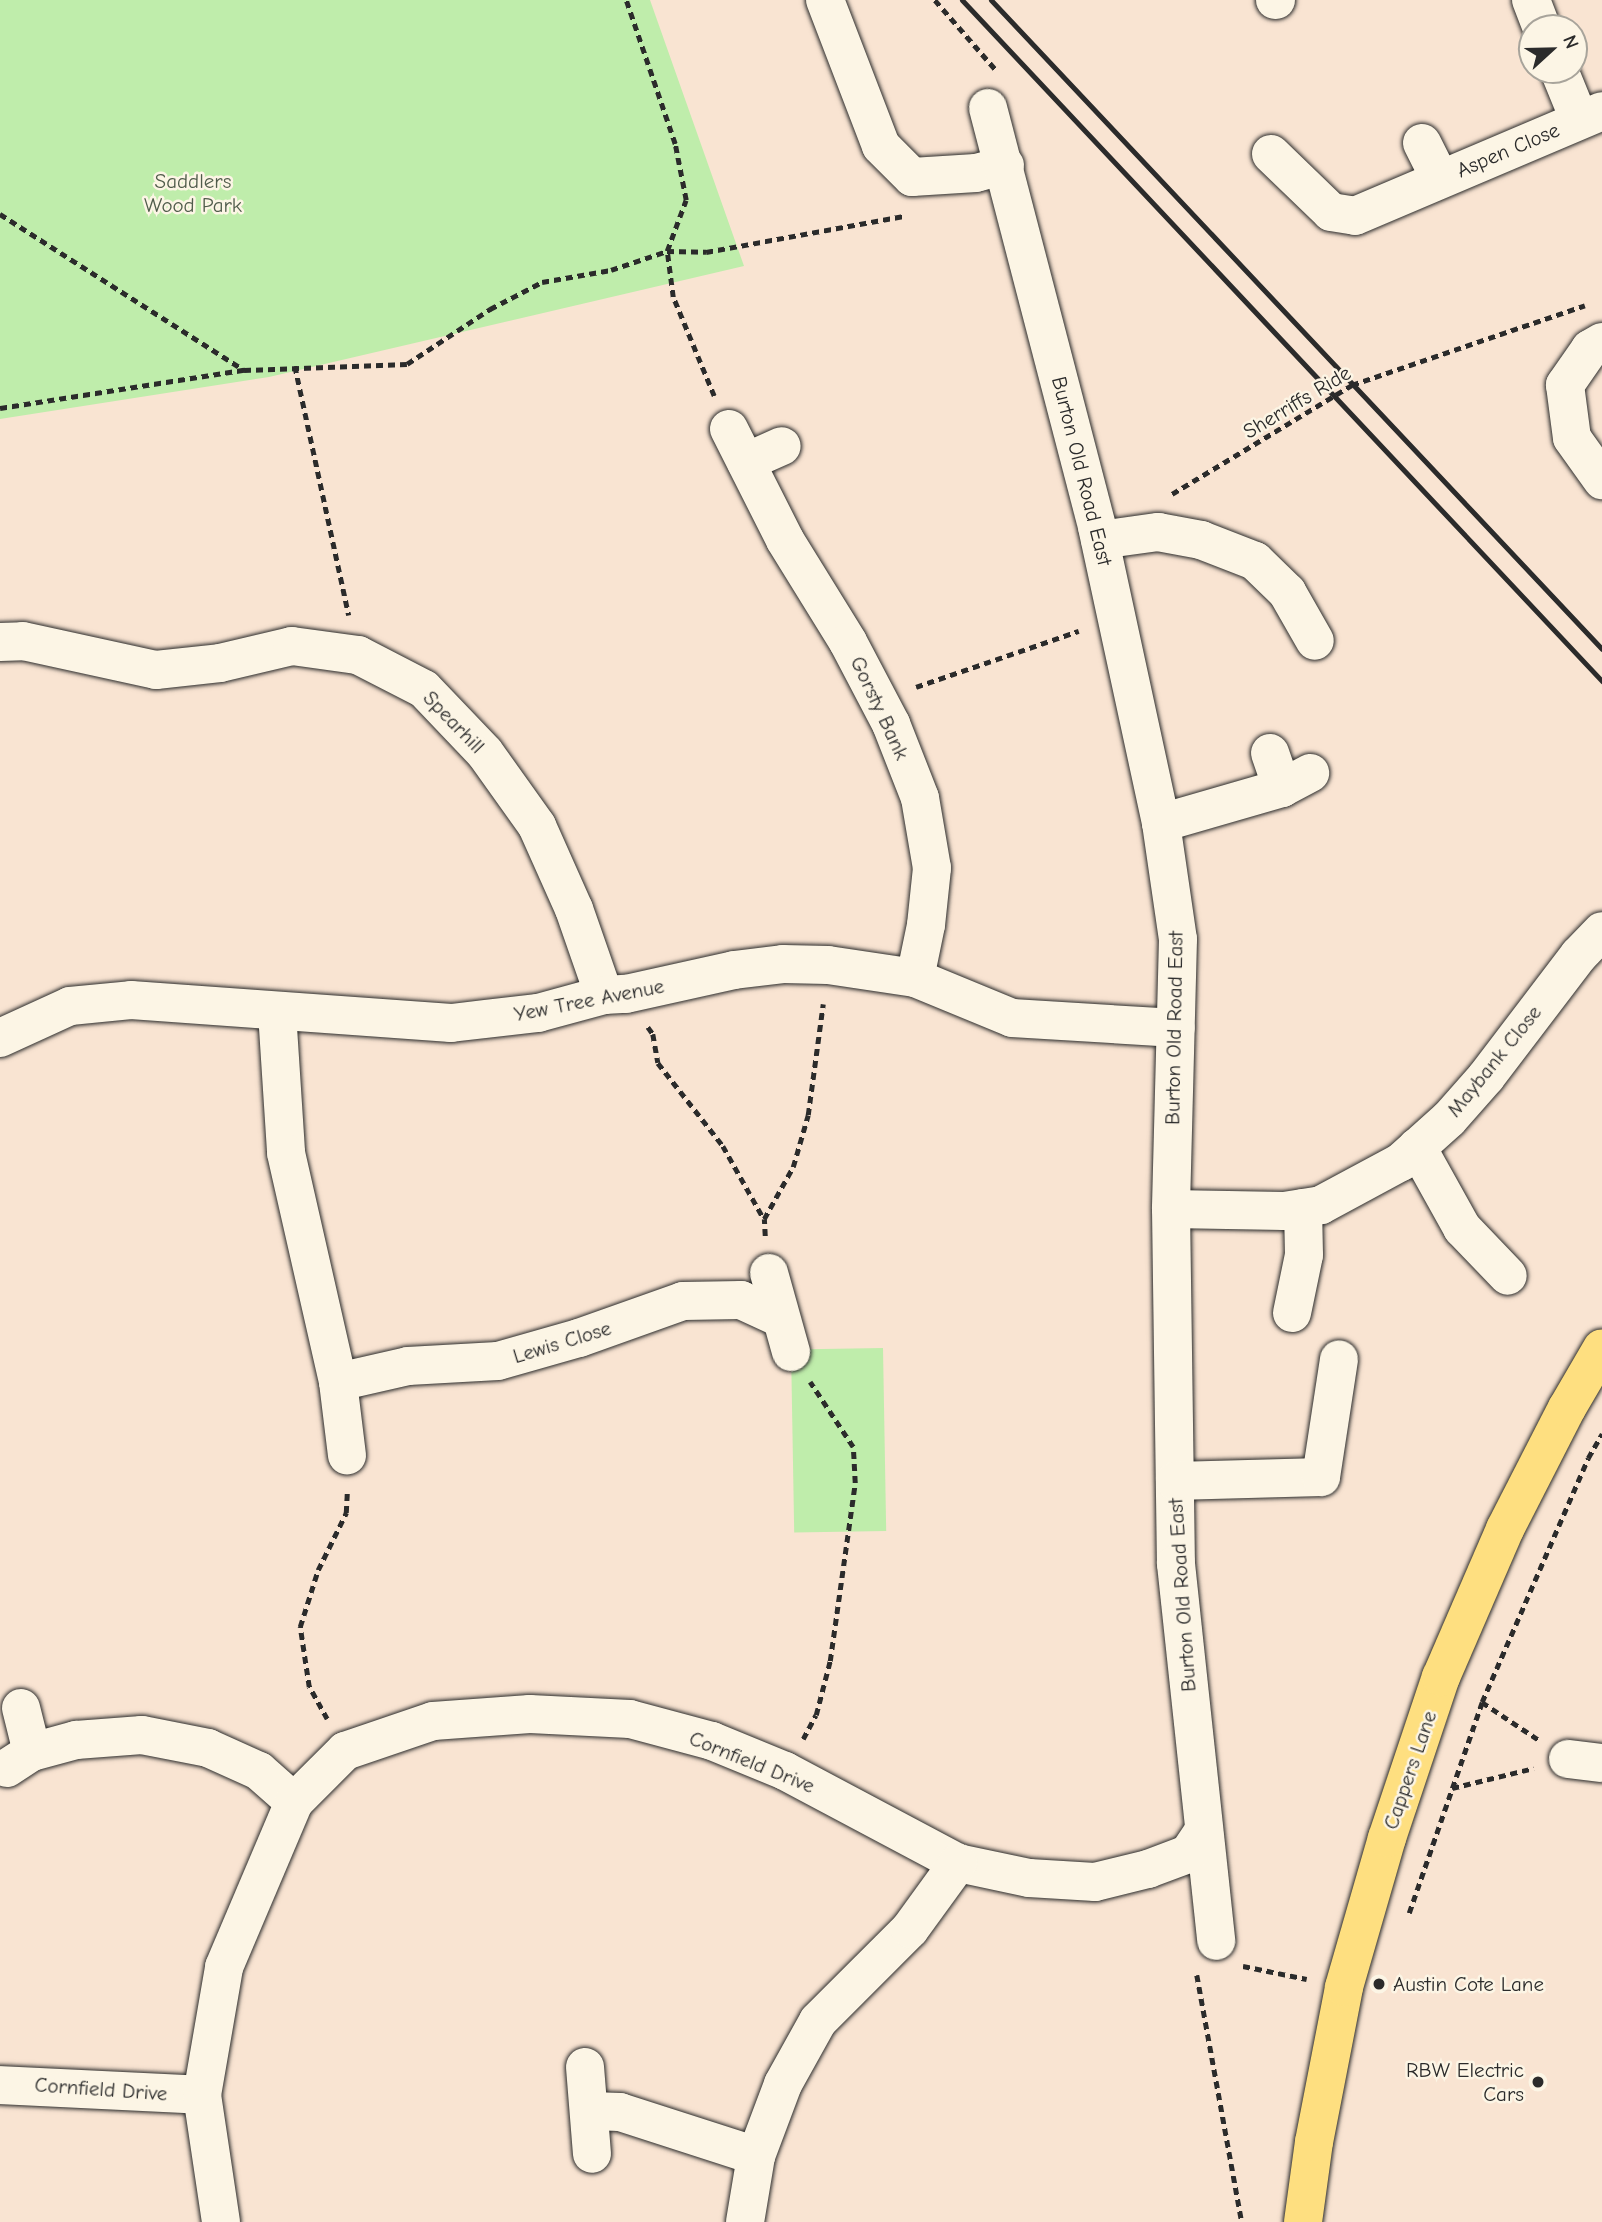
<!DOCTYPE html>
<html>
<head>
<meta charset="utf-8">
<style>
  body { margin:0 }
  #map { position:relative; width:1602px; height:2222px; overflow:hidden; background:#f9e4d2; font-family:"Comic Neue",sans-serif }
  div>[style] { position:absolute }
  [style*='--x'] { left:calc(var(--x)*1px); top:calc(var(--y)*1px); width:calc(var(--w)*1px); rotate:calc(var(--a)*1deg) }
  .green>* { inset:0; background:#bfedab; transform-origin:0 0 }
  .path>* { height:4.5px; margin-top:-2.25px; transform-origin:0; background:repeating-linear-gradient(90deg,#2b2b2b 0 7px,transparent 0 12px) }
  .roads { filter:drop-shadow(0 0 2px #2b2b2b) drop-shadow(0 0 2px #2b2b2b) }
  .minor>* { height:38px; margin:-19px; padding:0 19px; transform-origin:19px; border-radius:19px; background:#fcf5e5 }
  .highway>* { height:38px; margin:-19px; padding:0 19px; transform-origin:19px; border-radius:19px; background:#fedf80 }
  .rail>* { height:5px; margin:-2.5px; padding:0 2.5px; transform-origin:2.5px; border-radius:2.5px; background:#2b2b2b }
  .dots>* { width:19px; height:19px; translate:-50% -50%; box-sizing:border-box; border:4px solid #fcf5e5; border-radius:50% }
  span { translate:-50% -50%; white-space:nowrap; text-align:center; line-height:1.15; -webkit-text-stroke:5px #fcf5e5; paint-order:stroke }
  .street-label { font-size:21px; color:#2b2b2b }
  .park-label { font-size:21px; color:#505c4b }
  .poi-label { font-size:21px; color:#2b2b2b }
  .left { translate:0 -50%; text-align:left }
  .right { translate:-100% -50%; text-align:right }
  .north { position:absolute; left:1518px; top:14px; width:70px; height:70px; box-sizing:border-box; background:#fcf5e5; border:2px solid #a8a49b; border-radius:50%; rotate:68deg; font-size:19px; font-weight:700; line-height:28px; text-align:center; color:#2b2b2b }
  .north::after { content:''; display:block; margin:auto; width:24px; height:32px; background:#2b2b2b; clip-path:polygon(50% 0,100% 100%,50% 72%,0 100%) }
</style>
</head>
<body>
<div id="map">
  <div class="green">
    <div style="clip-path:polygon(0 0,650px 0,744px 266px,269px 377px,0 419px)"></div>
    <div style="left:883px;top:1348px;width:183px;height:92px;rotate:89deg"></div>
  </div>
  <div class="path">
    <div style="--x:935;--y:0;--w:93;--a:48.9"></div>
    <div style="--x:0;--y:214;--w:290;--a:32.6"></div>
    <div style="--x:295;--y:366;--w:255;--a:77.8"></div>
    <div style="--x:714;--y:396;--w:107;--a:-112.5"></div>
    <div style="--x:673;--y:297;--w:46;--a:-97.4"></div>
    <div style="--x:667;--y:251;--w:39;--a:1"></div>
    <div style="--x:706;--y:252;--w:201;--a:-10.3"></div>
    <div style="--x:0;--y:408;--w:247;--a:-8.9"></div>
    <div style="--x:244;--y:370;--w:163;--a:-2.1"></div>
    <div style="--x:407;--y:364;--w:100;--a:-33.5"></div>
    <div style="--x:490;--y:309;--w:59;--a:-27.4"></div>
    <div style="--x:542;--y:282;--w:70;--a:-9.9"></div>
    <div style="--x:611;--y:270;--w:59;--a:-18.7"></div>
    <div style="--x:667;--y:251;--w:54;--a:-69.6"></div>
    <div style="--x:686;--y:200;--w:57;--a:-101.1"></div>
    <div style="--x:675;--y:144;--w:152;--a:-108.8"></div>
    <div style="--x:1172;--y:494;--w:210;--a:-31.2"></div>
    <div style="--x:1352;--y:385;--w:246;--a:-18.9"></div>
    <div style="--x:916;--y:687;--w:172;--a:-19"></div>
    <div style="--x:648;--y:1027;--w:9;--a:54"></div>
    <div style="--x:653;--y:1034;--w:29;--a:80"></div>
    <div style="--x:658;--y:1063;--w:105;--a:51.9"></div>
    <div style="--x:723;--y:1146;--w:84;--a:60.7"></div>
    <div style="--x:765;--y:1236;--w:17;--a:-93"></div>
    <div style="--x:764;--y:1219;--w:60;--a:-60.9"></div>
    <div style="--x:793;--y:1167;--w:54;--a:-73.9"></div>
    <div style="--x:808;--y:1115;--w:112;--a:-82.3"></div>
    <div style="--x:1482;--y:1702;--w:69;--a:33.7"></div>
    <div style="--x:327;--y:1719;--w:37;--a:-119"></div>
    <div style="--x:309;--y:1687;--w:61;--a:-98.5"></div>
    <div style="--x:300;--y:1627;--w:60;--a:-72.5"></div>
    <div style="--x:318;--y:1570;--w:64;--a:-63.8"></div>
    <div style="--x:346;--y:1513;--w:22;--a:-87"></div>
    <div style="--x:803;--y:1739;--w:27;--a:-62"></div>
    <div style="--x:816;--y:1715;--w:56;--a:-75.5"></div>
    <div style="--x:830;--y:1661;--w:180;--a:-82"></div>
    <div style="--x:855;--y:1483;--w:36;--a:-93"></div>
    <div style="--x:853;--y:1447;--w:78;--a:-123.5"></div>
    <div style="--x:1452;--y:1788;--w:84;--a:-13.7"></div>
    <div style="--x:1409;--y:1913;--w:223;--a:-70.9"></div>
    <div style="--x:1482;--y:1702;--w:266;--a:-66.5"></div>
    <div style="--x:1588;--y:1458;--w:28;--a:-60"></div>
    <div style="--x:1243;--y:1966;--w:65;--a:11.5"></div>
    <div style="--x:1197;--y:1975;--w:251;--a:79.7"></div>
  </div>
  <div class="roads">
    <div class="minor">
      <div style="--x:825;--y:0;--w:156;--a:69"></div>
      <div style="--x:881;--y:146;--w:44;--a:45"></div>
      <div style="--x:912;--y:177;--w:64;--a:-3.6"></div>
      <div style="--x:976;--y:173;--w:30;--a:-15"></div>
      <div style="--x:1275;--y:0;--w:1;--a:0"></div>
      <div style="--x:1531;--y:0;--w:30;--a:69"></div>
      <div style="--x:1559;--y:70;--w:53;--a:67.8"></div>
      <div style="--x:988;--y:108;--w:433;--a:75.4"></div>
      <div style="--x:1097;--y:527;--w:303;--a:77.8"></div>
      <div style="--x:1161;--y:823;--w:117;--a:81.7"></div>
      <div style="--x:1178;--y:939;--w:270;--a:91.5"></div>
      <div style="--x:1171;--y:1209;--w:355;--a:89.2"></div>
      <div style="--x:1176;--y:1564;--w:379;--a:83.9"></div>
      <div style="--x:1422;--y:143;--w:40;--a:63.4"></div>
      <div style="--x:1271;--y:154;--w:83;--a:44"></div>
      <div style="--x:1331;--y:212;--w:24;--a:9"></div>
      <div style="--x:1355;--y:216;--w:268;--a:-23"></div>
      <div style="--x:1602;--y:342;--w:14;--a:150"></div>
      <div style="--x:1590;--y:349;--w:44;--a:124.8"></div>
      <div style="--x:1565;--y:385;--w:53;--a:82.5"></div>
      <div style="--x:1572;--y:438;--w:52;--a:54.5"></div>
      <div style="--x:729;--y:429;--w:124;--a:63.2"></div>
      <div style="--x:785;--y:540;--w:120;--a:58.3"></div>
      <div style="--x:848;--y:642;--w:93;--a:62.3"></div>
      <div style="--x:891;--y:724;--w:79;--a:68.6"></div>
      <div style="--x:920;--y:798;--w:71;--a:80.3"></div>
      <div style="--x:932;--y:868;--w:57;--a:96"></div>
      <div style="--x:926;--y:925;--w:54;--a:101.7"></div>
      <div style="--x:746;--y:462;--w:39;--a:-24"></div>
      <div style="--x:1100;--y:540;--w:59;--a:-7.9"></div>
      <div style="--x:1158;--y:532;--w:44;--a:10.5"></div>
      <div style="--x:1201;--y:540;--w:58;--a:21.3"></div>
      <div style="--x:1255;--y:561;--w:45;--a:44.1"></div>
      <div style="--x:1287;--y:592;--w:56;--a:60.3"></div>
      <div style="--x:0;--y:642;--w:23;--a:-2"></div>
      <div style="--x:23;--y:641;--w:136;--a:12.3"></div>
      <div style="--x:156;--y:670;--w:64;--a:-6.2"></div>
      <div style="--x:220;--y:663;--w:74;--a:-13.3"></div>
      <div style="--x:292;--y:646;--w:67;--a:7.8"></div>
      <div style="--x:358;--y:655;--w:74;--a:27.3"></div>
      <div style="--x:424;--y:689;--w:88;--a:46.4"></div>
      <div style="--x:485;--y:753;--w:90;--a:54.5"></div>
      <div style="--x:537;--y:826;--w:91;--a:66"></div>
      <div style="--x:574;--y:909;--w:91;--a:70.8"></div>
      <div style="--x:1270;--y:753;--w:37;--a:71"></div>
      <div style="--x:1161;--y:823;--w:126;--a:-16.1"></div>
      <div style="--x:1282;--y:788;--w:32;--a:-28"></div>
      <div style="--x:277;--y:1012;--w:141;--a:86.3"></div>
      <div style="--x:286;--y:1153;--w:235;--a:77.2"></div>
      <div style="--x:338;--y:1382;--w:74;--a:83"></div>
      <div style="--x:0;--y:1038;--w:77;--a:-24.6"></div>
      <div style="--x:70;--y:1006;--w:61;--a:-5.6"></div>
      <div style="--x:131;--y:1000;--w:321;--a:4.1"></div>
      <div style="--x:451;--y:1023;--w:88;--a:-6.6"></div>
      <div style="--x:538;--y:1013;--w:68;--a:-15.3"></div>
      <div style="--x:604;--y:995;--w:22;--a:-3"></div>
      <div style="--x:626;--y:994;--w:111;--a:-12.5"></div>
      <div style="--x:734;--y:970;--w:49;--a:-7"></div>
      <div style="--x:783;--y:964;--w:45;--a:1.3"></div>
      <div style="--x:828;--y:965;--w:88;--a:8.5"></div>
      <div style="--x:915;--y:978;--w:105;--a:22.4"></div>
      <div style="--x:1012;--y:1018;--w:164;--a:3.5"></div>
      <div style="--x:1417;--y:1147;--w:93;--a:60.9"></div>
      <div style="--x:1462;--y:1228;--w:66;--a:46.2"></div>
      <div style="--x:1171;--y:1209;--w:113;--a:1"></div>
      <div style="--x:1284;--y:1211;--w:37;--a:-9"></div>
      <div style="--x:1321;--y:1205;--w:91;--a:-28.3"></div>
      <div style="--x:1401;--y:1162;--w:64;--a:-41.9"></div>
      <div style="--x:1449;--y:1119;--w:56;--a:-48.6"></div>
      <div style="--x:1486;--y:1077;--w:153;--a:-52.7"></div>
      <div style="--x:1579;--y:955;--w:33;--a:-46"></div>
      <div style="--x:769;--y:1273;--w:82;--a:74.4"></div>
      <div style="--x:1292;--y:1313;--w:59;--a:-78.3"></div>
      <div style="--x:1304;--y:1255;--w:47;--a:-91.2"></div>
      <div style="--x:338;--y:1382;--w:72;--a:-12.9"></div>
      <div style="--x:408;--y:1366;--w:90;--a:-3.2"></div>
      <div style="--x:498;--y:1361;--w:84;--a:-15.9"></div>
      <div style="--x:579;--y:1338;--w:110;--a:-19.6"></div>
      <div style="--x:683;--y:1301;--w:58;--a:-1"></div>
      <div style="--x:741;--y:1300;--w:43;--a:24.8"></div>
      <div style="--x:1175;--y:1481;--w:146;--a:-1.6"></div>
      <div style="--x:1321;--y:1477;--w:119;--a:-81.3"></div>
      <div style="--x:21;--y:1708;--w:45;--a:76"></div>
      <div style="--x:1568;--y:1759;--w:34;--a:7"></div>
      <div style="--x:7;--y:1768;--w:30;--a:-33"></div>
      <div style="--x:32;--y:1752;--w:46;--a:-15.3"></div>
      <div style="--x:76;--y:1740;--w:66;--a:-4.3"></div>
      <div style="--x:142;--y:1735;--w:67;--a:11.1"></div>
      <div style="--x:208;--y:1748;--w:56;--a:24.3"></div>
      <div style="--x:259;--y:1771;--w:47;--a:41.5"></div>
      <div style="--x:585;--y:2067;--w:87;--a:85.4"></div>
      <div style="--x:0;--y:2085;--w:202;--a:2.8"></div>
      <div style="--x:591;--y:2111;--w:29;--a:2"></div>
      <div style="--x:620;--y:2112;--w:143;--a:17.9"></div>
      <div style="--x:221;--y:2222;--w:128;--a:-98.5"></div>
      <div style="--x:202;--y:2095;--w:130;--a:-80.2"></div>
      <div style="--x:224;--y:1967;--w:179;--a:-67"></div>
      <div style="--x:294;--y:1802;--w:72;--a:-45"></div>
      <div style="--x:345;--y:1751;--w:93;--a:-18.8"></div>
      <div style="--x:433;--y:1721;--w:97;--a:-4.1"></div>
      <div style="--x:530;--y:1714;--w:100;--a:2.9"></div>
      <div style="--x:630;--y:1719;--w:85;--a:15"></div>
      <div style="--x:712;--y:1741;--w:79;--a:22.3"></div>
      <div style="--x:785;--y:1771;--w:196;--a:28"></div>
      <div style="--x:958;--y:1863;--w:73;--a:11.9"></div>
      <div style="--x:1029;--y:1878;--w:66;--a:3.5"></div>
      <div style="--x:1095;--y:1882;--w:55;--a:-13.8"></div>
      <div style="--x:1148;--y:1869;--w:43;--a:-20.6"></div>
      <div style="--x:1188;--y:1854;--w:27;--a:-56"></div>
      <div style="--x:745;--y:2222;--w:67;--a:-80.5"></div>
      <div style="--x:756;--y:2156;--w:77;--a:-69.4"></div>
      <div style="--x:783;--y:2084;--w:72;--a:-60.9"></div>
      <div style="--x:818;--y:2021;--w:130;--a:-45"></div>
      <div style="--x:910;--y:1929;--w:82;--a:-54"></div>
    </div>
    <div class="highway">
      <div style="--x:1303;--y:2222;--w:81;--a:-82.2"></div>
      <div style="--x:1314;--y:2142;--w:158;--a:-79"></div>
      <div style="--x:1344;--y:1987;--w:155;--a:-73.9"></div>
      <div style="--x:1387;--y:1838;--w:170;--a:-71.5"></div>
      <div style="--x:1441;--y:1677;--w:161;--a:-66.6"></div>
      <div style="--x:1505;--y:1529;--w:136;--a:-62.9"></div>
      <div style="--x:1567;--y:1408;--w:69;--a:-59.7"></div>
    </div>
  </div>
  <div class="rail">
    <div style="--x:962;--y:0;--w:935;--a:46.78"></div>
    <div style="--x:991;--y:0;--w:891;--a:46.73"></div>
  </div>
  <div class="dots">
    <div style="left:1379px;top:1984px;background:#2b2b2b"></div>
    <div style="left:1538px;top:2082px;background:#2b2b2b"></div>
  </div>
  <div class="street-label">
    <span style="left:1508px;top:150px;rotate:-23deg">Aspen Close</span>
    <span style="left:1297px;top:402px;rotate:-31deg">Sherriffs Ride</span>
    <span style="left:1082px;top:471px;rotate:76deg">Burton Old Road East</span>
    <span style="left:880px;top:708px;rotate:65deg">Gorsty Bank</span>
    <span style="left:454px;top:722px;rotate:46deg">Spearhill</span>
    <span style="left:589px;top:1000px;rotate:-11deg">Yew Tree Avenue</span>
    <span style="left:1174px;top:1028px;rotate:-89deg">Burton Old Road East</span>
    <span style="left:1494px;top:1061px;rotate:-51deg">Maybank Close</span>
    <span style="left:562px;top:1342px;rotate:-17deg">Lewis Close</span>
    <span style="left:1182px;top:1595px;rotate:-94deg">Burton Old Road East</span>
    <span style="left:752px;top:1762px;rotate:22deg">Cornfield Drive</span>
    <span style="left:1410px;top:1770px;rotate:-71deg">Cappers Lane</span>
    <span style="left:101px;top:2089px;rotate:4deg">Cornfield Drive</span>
  </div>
  <div class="park-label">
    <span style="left:193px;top:193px">Saddlers<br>Wood Park</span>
  </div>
  <div class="poi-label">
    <span class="left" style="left:1393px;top:1984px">Austin Cote Lane</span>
    <span class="right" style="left:1524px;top:2082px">RBW Electric<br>Cars</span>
  </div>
  <div class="north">N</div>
</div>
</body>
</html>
